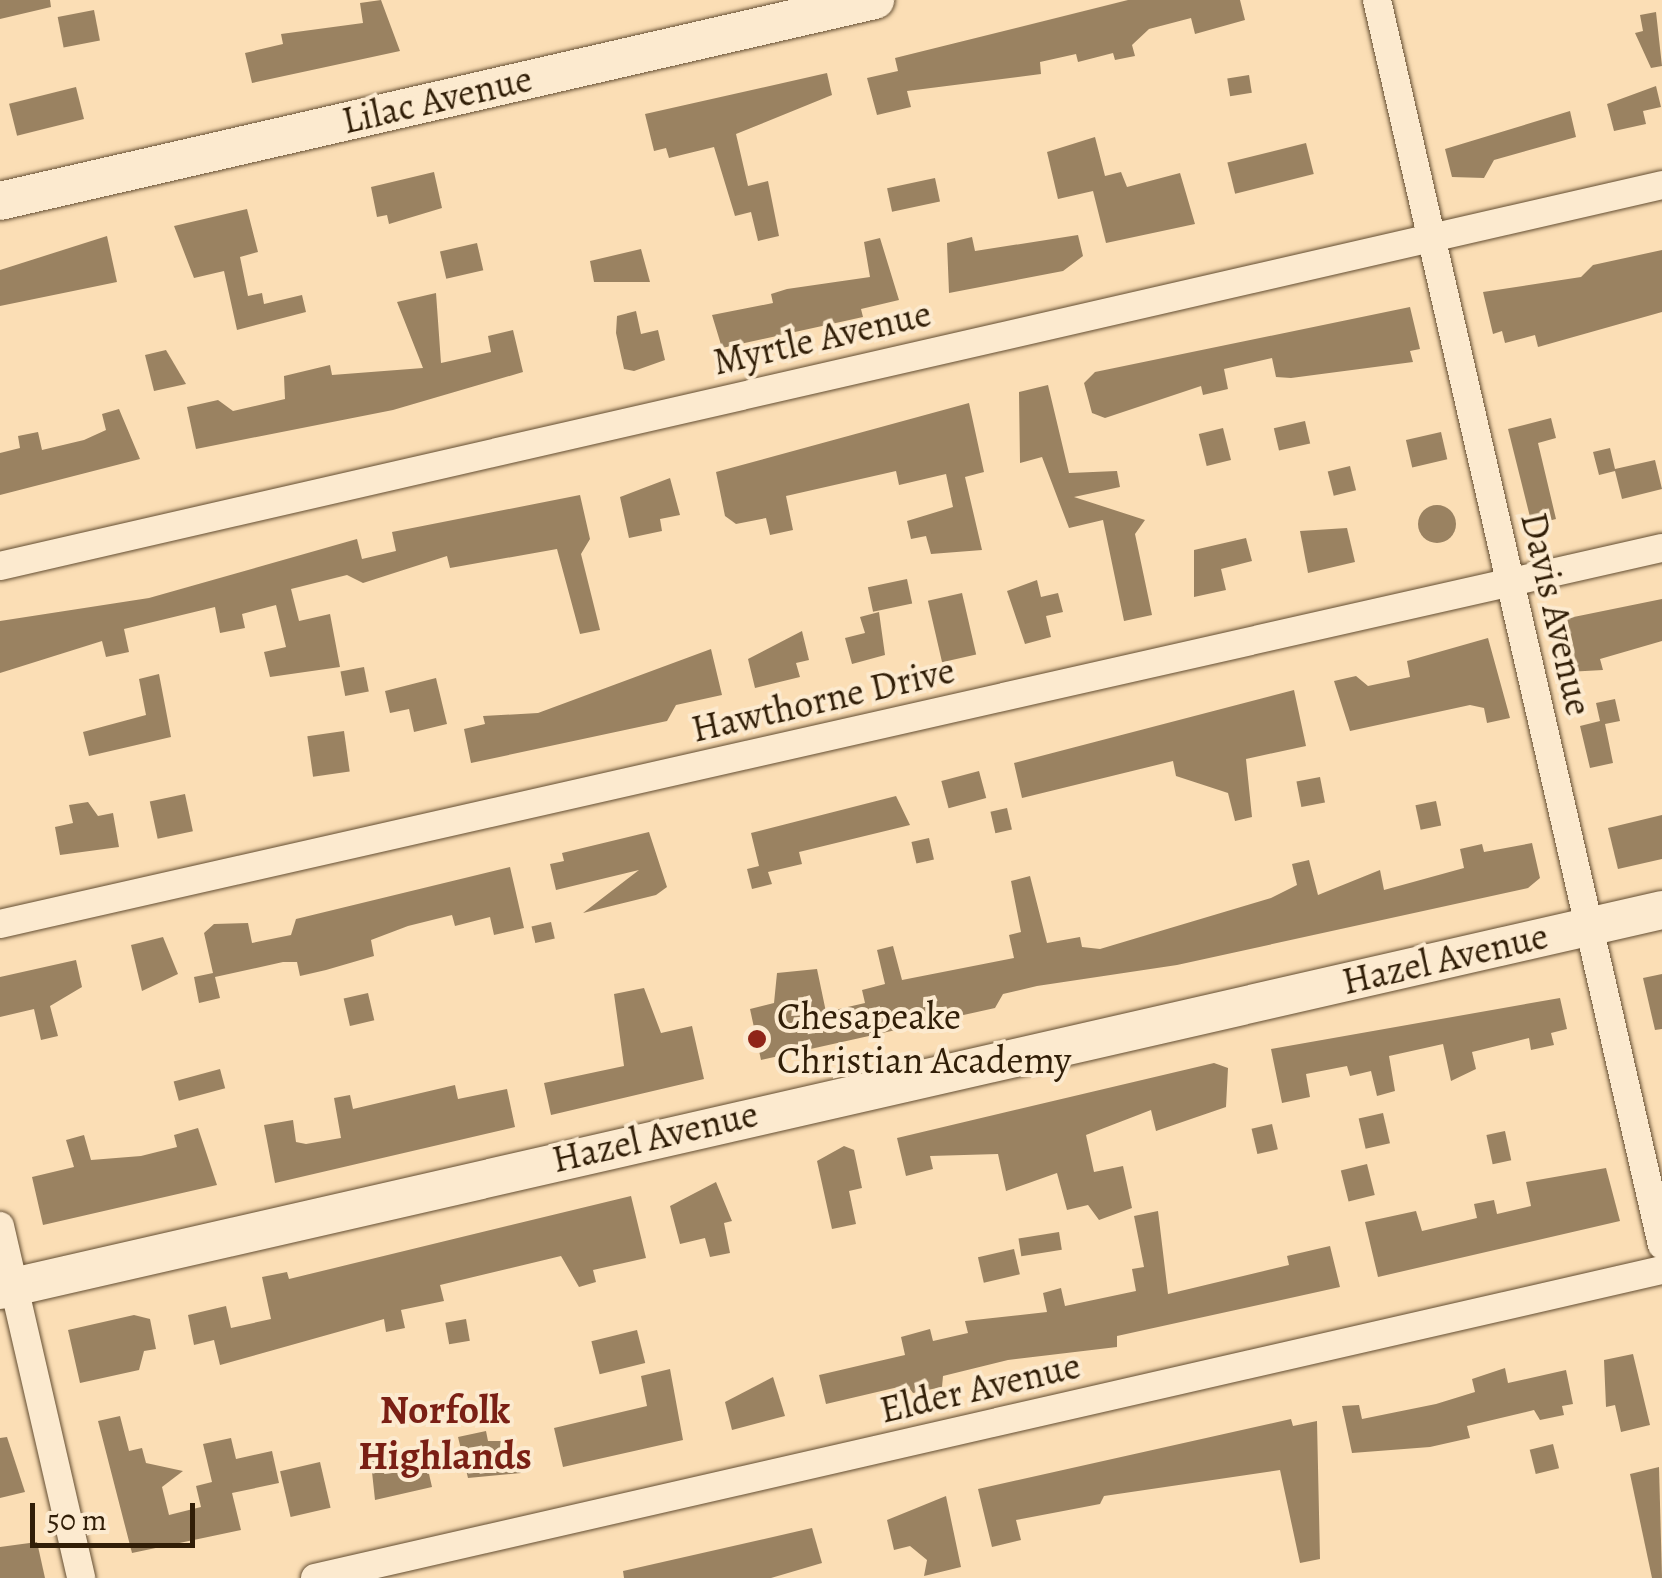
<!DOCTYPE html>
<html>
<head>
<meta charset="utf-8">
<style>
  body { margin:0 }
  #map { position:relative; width:1662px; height:1578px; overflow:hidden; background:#fbdeb5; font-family:Alegreya,serif }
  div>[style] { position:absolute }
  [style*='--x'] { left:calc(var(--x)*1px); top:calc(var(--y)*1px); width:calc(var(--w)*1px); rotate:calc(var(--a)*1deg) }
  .building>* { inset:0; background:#9a8261; transform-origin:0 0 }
  .round { border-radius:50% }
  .roads { filter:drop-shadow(0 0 2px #644e32) drop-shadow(0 0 2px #644e32) }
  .street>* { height:28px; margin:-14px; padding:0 14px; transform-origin:14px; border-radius:14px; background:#fceacf }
  .secondary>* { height:38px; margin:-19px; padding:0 19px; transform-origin:19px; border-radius:19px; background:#fceacf }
  .dots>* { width:28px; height:28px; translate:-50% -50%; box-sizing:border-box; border:5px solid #fceacf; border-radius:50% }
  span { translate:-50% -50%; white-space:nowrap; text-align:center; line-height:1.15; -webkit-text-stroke:8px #fceacf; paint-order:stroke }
  .street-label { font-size:38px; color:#311e07 }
  .poi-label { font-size:38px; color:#311e07 }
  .left { translate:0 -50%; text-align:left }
  .neighbourhood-label { font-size:40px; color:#7a1f14; font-weight:700 }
  .scale { position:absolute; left:30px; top:1503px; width:165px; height:45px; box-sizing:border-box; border:5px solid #311e07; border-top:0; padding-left:12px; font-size:30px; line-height:35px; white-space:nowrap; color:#311e07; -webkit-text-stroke:8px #fceacf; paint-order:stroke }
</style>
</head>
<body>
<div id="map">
  <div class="building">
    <div style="clip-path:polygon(0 0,50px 0,51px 7px,0 19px)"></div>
    <div style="clip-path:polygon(381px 0,400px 51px,252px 83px,245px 53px,283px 44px,281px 34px,363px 23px,360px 3px)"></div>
    <div style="clip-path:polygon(1128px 0,1240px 0,1245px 20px,1195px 34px,1191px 18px,1149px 29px,1132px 45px,1135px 56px,1115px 60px,1113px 53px,1078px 62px,1076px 54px,1040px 62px,1041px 74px,907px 91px,911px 107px,877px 115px,867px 78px,898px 71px,895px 58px)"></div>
    <div style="left:94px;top:10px;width:31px;height:37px;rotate:79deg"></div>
    <div style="clip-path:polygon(1656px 12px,1662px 66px,1651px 68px,1635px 33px,1643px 31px,1640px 15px)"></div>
    <div style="clip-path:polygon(827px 73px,832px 95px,736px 134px,748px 186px,768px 181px,779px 236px,758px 241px,751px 212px,735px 216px,714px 147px,669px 158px,666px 148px,654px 151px,645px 114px)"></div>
    <div style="left:1249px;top:75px;width:18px;height:22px;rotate:81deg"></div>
    <div style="clip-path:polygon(1656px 86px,1661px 107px,1643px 111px,1646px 124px,1614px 131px,1607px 104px)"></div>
    <div style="left:76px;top:87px;width:33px;height:69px;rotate:76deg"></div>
    <div style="clip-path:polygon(1570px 111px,1576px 137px,1494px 160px,1484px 178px,1452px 177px,1445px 149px)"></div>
    <div style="clip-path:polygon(1095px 137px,1105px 176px,1121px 172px,1127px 187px,1180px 173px,1195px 224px,1106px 243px,1093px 191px,1058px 199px,1047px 152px)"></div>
    <div style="left:1306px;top:143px;width:32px;height:81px;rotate:76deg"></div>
    <div style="clip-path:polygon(434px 172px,442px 208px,389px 224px,387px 215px,377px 217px,371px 187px)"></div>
    <div style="left:935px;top:178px;width:24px;height:49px;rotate:78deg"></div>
    <div style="clip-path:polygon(247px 209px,258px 252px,240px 257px,248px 296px,262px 293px,264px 304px,302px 295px,306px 312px,237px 330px,224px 271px,194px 278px,174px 226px)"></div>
    <div style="clip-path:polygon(1078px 235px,1083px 256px,1063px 271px,949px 293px,947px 243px,972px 237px,975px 251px)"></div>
    <div style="clip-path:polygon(107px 236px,117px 282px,0 306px,0 270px)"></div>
    <div style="clip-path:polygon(880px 238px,899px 300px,861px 309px,863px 317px,722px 348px,712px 315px,773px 303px,771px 294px,787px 289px,870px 277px,864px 242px)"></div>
    <div style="left:477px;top:243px;width:28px;height:38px;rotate:77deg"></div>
    <div style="clip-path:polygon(641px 249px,650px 282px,594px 282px,590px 261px)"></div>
    <div style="clip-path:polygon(1662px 250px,1662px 312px,1538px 347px,1535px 335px,1505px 343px,1502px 331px,1493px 334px,1483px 292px,1581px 277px,1593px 265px)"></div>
    <div style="clip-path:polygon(436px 293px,441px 363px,491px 352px,488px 336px,513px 330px,523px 372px,393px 410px,196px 449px,187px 407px,218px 400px,233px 411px,285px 399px,284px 376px,330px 365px,332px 375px,423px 368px,397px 302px)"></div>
    <div style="clip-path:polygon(1410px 307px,1420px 349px,1410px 351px,1413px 362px,1291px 378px,1276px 377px,1272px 358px,1224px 369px,1228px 389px,1203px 395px,1201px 386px,1105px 418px,1092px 413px,1084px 383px,1095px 372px)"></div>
    <div style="clip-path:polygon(636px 311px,641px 334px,658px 330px,665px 360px,634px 371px,624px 369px,616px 333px,617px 316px)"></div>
    <div style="clip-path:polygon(166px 350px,186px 384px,154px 391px,145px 355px)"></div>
    <div style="clip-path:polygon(1048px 385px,1069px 473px,1117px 471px,1120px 487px,1074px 497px,1145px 520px,1135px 534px,1152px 615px,1124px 621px,1103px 520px,1069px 528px,1042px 457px,1020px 463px,1019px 392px)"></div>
    <div style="clip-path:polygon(969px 403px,984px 472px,965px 477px,982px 550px,931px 554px,926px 536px,911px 539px,907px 521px,953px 507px,946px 474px,899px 485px,896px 471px,786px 496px,793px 530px,770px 535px,766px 518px,736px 524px,725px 516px,716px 472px)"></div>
    <div style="clip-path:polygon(119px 409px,140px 459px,0 495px,0 453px,20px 448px,18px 436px,38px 432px,42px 450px,84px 440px,106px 430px,102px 414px)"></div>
    <div style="clip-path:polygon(1551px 418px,1556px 438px,1538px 443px,1556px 519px,1532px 525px,1508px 429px)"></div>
    <div style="left:1305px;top:421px;width:23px;height:32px;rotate:77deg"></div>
    <div style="left:1223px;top:428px;width:33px;height:25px;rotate:76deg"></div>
    <div style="left:1441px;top:432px;width:28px;height:36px;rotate:77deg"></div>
    <div style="clip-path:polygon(1610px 448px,1615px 469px,1655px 460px,1662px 489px,1622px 499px,1615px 471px,1599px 475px,1593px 452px)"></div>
    <div style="left:1350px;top:466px;width:25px;height:23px;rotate:76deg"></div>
    <div style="clip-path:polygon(670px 478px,680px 515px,660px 519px,662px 531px,629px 538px,620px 497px)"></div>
    <div style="clip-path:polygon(580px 495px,590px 539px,581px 554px,600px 630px,580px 634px,557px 549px,450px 568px,447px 556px,363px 583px,347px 575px,291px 589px,299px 621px,330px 614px,340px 667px,270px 677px,264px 652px,286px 647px,276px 605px,242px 614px,245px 628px,220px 633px,215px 607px,124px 629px,129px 652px,106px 657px,102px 641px,0 673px,0 621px,149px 598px,357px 539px,362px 559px,396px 551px,392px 532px)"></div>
    <div class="round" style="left:1418px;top:505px;width:38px;height:38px"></div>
    <div style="clip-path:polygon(1347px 528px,1355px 562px,1308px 573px,1300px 531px)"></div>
    <div style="clip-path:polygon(1246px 538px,1252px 561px,1221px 569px,1226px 590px,1194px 597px,1194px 550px)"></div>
    <div style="left:907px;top:579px;width:25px;height:40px;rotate:78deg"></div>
    <div style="clip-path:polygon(1037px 580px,1041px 597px,1058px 593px,1063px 612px,1046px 616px,1051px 637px,1025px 644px,1007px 591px)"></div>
    <div style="left:962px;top:593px;width:63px;height:35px;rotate:77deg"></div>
    <div style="clip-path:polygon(1662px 599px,1662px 641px,1600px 659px,1603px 670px,1567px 672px,1554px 621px)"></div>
    <div style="clip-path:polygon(879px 612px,885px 655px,852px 664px,845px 638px,865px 633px,860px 617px)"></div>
    <div style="clip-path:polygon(802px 631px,809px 660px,796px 663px,800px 677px,755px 688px,748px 659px)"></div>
    <div style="clip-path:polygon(1488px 638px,1510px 718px,1487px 723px,1484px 708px,1470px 705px,1350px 731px,1334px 681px,1356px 676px,1368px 686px,1410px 677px,1407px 661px)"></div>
    <div style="clip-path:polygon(711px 649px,722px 695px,676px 705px,667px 721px,471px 763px,464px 729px,485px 724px,483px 716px,538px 713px)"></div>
    <div style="left:364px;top:667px;width:25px;height:24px;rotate:79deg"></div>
    <div style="clip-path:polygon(159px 674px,171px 737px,89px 756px,83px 732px,146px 715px,139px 679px)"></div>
    <div style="clip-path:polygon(436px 678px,447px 724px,414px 732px,409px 709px,390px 713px,385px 691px)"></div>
    <div style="clip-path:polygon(1294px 690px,1306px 746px,1246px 759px,1252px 817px,1235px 821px,1228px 793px,1176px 776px,1173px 761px,1022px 798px,1014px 763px)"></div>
    <div style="clip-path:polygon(1615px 699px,1620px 721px,1605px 724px,1613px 763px,1590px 768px,1580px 726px,1600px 721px,1596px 703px)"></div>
    <div style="left:344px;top:731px;width:41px;height:37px;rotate:82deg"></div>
    <div style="left:979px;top:771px;width:28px;height:39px;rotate:75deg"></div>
    <div style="left:1320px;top:777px;width:26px;height:24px;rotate:79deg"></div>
    <div style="left:185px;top:794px;width:38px;height:36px;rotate:78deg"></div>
    <div style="clip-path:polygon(896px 796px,910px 825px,799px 852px,802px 864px,768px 872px,772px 884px,752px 889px,747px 869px,759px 866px,751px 833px)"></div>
    <div style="left:1436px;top:801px;width:25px;height:21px;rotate:78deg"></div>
    <div style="clip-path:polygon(88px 802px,98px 816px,113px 813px,119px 847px,60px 855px,55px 827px,73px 823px,69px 805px)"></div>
    <div style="left:1007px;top:808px;width:22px;height:17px;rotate:77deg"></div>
    <div style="clip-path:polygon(1662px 815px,1662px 859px,1618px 869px,1608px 828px)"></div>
    <div style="clip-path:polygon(649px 832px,667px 887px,656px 895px,583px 913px,639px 870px,556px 890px,550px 864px,564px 861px,562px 853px)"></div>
    <div style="left:929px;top:838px;width:22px;height:18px;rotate:77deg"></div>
    <div style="clip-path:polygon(1532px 843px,1540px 878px,1528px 888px,1177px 965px,1037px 986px,1003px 994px,995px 1008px,761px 1060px,750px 1009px,774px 1003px,777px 973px,817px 969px,826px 1012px,865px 1003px,862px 990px,885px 984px,877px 950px,893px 946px,902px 980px,1014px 958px,1009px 935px,1021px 932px,1011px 881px,1030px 876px,1047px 943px,1080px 937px,1082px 947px,1100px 949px,1271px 898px,1297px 885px,1292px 864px,1309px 860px,1318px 895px,1380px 870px,1384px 890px,1464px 868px,1460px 849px,1482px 844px,1484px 852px)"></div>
    <div style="clip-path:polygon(510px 867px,524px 928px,494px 935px,490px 917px,455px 926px,452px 915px,408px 926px,371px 940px,374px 956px,326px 970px,300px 976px,297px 962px,283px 962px,215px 977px,220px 998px,199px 1003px,194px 977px,213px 973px,204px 933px,214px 924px,248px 923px,252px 943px,291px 935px,296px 919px)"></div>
    <div style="left:551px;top:922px;width:17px;height:20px;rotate:77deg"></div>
    <div style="clip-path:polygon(163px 937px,178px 974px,142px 991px,131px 945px)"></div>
    <div style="clip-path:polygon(76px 960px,82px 987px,50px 1006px,58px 1036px,41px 1040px,34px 1009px,0 1017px,0 977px)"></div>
    <div style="clip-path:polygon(1662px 974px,1662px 1029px,1655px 1030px,1643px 978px)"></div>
    <div style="clip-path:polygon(644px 988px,661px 1033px,692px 1026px,704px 1079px,551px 1115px,544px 1083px,624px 1066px,614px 994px)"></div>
    <div style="left:368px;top:993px;width:28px;height:25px;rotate:77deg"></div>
    <div style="clip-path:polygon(1560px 998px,1567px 1029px,1551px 1033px,1554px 1045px,1531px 1050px,1529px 1038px,1472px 1052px,1476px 1069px,1451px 1081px,1443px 1044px,1389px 1056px,1395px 1091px,1377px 1096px,1371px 1071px,1350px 1076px,1347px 1066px,1306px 1074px,1310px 1097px,1282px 1103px,1271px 1049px)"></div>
    <div style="clip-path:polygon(1214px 1063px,1228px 1068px,1226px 1107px,1156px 1131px,1151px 1110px,1086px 1135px,1094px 1172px,1123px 1166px,1132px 1208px,1099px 1220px,1088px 1205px,1067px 1210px,1057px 1173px,1006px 1191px,998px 1154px,930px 1156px,933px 1169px,906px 1176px,897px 1138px)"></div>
    <div style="left:220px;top:1069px;width:20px;height:48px;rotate:75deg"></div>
    <div style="clip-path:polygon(455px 1085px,458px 1099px,507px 1089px,515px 1127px,275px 1183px,264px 1125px,293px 1120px,296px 1142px,306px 1144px,341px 1138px,334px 1098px,350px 1095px,353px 1109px)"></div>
    <div style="left:1383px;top:1113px;width:31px;height:25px;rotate:77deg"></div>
    <div style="left:1272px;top:1124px;width:26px;height:21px;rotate:77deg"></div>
    <div style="clip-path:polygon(198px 1128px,217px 1185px,43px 1225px,32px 1177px,74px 1167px,66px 1140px,84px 1135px,91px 1160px,141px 1156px,177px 1147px,174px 1135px)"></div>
    <div style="left:1505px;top:1131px;width:30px;height:19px;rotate:78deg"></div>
    <div style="clip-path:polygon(844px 1146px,854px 1150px,862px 1188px,849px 1191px,856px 1224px,832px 1229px,817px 1161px)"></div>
    <div style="left:1367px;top:1164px;width:32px;height:27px;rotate:76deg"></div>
    <div style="clip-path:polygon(1606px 1168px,1620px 1221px,1378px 1277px,1365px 1222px,1416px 1211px,1422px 1231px,1477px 1218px,1474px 1204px,1494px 1200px,1497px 1214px,1531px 1206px,1526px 1182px)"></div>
    <div style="clip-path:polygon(716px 1182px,732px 1221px,724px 1223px,730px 1253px,710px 1257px,705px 1238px,680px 1244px,670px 1206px)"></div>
    <div style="clip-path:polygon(631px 1196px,646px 1258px,593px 1270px,596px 1282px,579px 1287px,561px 1256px,440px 1285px,444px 1301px,401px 1310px,405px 1328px,386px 1332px,384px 1319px,220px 1365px,214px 1340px,194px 1345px,188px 1315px,226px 1306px,231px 1328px,271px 1319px,262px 1277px,287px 1272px,289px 1279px)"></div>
    <div style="clip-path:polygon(1158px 1211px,1168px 1294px,1289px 1265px,1287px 1256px,1330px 1246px,1340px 1287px,1117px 1336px,1117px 1347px,1008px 1360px,943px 1376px,942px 1387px,913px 1393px,907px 1385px,826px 1404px,819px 1375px,905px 1355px,901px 1337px,930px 1329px,933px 1341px,968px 1333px,965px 1321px,1047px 1312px,1043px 1293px,1061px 1288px,1065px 1306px,1136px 1291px,1132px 1269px,1144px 1267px,1134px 1216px)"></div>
    <div style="left:1059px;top:1232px;width:18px;height:41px;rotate:81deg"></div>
    <div style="left:1014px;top:1249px;width:26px;height:37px;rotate:77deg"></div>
    <div style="clip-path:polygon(134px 1315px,150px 1319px,156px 1349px,144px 1351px,139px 1370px,80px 1383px,68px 1330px)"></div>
    <div style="left:466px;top:1319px;width:22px;height:21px;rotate:80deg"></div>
    <div style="left:637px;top:1330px;width:34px;height:47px;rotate:76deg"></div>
    <div style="clip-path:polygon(1633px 1354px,1650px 1425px,1621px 1432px,1615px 1405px,1606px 1407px,1604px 1360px)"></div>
    <div style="clip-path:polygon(1505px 1368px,1508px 1383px,1566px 1370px,1573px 1404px,1562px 1406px,1564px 1415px,1540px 1420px,1534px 1410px,1467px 1426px,1470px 1438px,1430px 1447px,1352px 1453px,1342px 1406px,1359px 1405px,1362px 1419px,1436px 1404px,1475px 1392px,1472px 1379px)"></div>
    <div style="clip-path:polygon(670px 1369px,683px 1440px,563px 1467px,554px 1428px,647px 1406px,641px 1376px)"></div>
    <div style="clip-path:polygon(773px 1377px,785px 1416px,732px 1430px,725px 1402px)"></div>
    <div style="clip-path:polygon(120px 1416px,129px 1451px,142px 1448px,146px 1463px,183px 1471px,162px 1487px,169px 1515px,201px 1507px,196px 1486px,212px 1482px,203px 1444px,231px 1438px,236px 1459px,272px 1451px,279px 1483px,232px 1493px,241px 1530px,132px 1553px,98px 1421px)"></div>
    <div style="clip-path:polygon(1291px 1419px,1293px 1426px,1317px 1421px,1320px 1559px,1300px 1563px,1280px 1470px,1104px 1496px,1100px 1504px,1016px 1520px,1021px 1540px,992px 1547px,978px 1489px)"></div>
    <div style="clip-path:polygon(486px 1431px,488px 1441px,513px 1441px,521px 1473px,468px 1478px,458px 1437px)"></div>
    <div style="clip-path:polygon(7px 1437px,25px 1492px,0 1498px,0 1438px)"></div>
    <div style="clip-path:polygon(393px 1440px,405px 1456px,424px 1452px,432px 1487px,375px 1500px,369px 1444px)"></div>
    <div style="left:1553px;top:1444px;width:25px;height:24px;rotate:76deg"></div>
    <div style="left:320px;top:1462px;width:47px;height:41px;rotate:77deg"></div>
    <div style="clip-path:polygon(1659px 1467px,1662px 1578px,1652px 1578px,1630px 1474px)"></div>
    <div style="clip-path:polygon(946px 1496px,961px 1567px,924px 1576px,927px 1560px,910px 1546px,894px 1550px,887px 1520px)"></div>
    <div style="clip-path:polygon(812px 1528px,822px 1563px,771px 1578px,624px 1578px,623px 1571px)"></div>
    <div style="clip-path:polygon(37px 1542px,45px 1578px,0 1578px,0 1547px)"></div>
  </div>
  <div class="roads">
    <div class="street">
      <div style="--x:1377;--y:0;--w:1277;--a:77.11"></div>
      <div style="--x:0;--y:566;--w:1705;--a:-12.91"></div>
      <div style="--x:0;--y:924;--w:1704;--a:-12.75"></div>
      <div style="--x:0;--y:1226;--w:361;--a:77"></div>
      <div style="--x:315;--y:1578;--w:1382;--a:-12.88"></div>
    </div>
    <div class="secondary">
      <div style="--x:0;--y:201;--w:898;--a:-12.94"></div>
      <div style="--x:0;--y:1290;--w:1705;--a:-12.88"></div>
    </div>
  </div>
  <div class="dots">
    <div style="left:757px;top:1039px;background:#8f2418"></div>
  </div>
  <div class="street-label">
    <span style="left:437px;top:100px;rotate:-13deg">Lilac Avenue</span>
    <span style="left:822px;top:338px;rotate:-13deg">Myrtle Avenue</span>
    <span style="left:1556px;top:614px;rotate:77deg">Davis Avenue</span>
    <span style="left:823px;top:700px;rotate:-13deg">Hawthorne Drive</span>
    <span style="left:1445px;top:959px;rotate:-13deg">Hazel Avenue</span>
    <span style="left:655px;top:1137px;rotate:-13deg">Hazel Avenue</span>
    <span style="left:980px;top:1388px;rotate:-13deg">Elder Avenue</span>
  </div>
  <div class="poi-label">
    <span class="left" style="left:777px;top:1039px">Chesapeake<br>Christian Academy</span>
  </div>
  <div class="neighbourhood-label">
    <span style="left:445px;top:1433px">Norfolk<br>Highlands</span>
  </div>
  <div class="scale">50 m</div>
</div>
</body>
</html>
